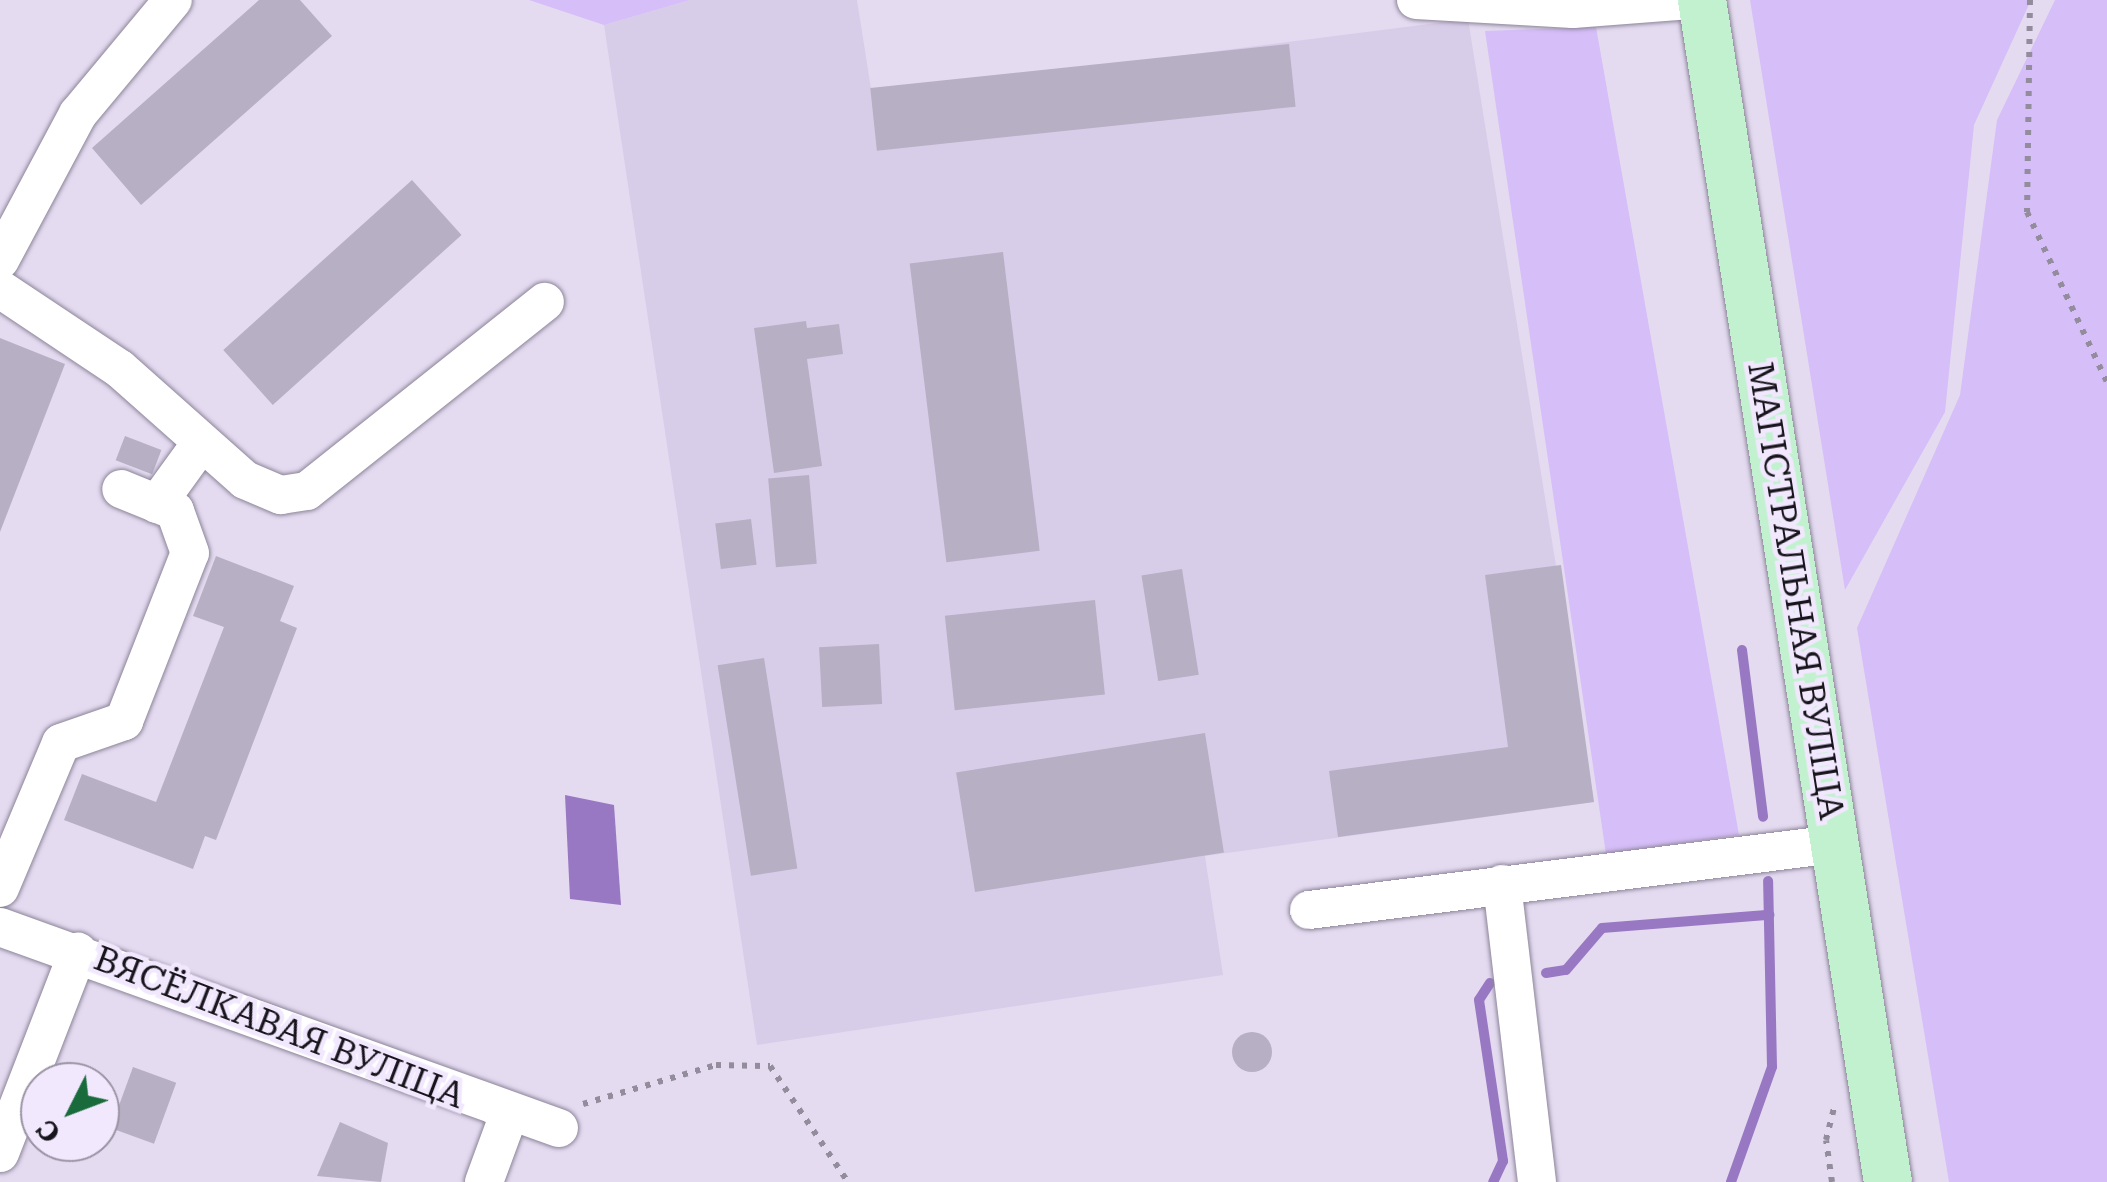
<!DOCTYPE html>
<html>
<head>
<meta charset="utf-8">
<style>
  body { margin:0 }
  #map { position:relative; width:2107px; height:1182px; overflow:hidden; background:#e4dbf1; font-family:"Roboto Serif",serif }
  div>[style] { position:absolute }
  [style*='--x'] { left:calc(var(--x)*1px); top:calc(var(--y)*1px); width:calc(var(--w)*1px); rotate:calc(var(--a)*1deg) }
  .built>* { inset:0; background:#d8cde9 }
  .green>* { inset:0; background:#d6bef8 }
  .water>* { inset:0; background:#9978c3 }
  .stream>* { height:10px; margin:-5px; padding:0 5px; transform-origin:5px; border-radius:5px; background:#9978c3 }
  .building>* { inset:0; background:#b7afc4; transform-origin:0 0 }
  .round { border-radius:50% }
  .path>* { height:6px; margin-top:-3px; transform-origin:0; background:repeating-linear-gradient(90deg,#928c9c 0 5px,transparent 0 13px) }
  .roads { filter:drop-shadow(0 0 2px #8c8498) drop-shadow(0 0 2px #8c8498) }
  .minor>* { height:38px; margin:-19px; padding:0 19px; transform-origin:19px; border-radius:19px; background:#fff }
  .major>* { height:48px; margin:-24px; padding:0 24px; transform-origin:24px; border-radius:24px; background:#c2f1d0 }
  span { translate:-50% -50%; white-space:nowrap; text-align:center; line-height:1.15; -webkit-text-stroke:9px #f1e8fe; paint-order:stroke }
  .street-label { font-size:35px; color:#17141b }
  .north { position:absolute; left:20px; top:1062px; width:100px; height:100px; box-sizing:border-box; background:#f1e8fe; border:2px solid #9a93a3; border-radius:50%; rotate:228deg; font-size:28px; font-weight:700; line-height:40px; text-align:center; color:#17141b }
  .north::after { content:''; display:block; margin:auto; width:35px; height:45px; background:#1a6b3c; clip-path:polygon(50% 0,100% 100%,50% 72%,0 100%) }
</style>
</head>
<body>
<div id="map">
  <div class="built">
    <div style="clip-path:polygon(690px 0,857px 0,872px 95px,1468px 19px,1594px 802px,1205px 856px,1223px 975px,757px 1045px,604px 25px)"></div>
  </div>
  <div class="green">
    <div style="clip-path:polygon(529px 0,690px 0,604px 25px)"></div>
    <div style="clip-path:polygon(1750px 0,2031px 0,1974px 125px,1945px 412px,1845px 590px)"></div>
    <div style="clip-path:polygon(2055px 0,2107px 0,2107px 1182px,1949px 1182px,1857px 628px,1960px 395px,1997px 120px)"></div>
    <div style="clip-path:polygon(1596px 27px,1739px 835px,1606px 854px,1485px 31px)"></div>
  </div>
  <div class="water">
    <div style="clip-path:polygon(565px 795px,614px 805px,621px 905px,570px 899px)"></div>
  </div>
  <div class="stream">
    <div style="--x:1742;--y:650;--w:168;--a:82.8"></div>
    <div style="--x:1546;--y:973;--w:20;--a:-9"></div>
    <div style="--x:1566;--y:970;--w:55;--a:-49.4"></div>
    <div style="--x:1602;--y:928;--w:168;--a:-4.5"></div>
    <div style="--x:1490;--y:983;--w:20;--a:123"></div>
    <div style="--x:1479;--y:1000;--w:163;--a:81.5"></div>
    <div style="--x:1503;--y:1161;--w:23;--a:115"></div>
    <div style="--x:1731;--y:1182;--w:122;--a:-70.4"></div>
    <div style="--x:1772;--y:1067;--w:186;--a:-91.2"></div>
  </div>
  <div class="building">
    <div style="clip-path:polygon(259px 0,300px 0,332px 36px,141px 205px,92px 148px)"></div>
    <div style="left:1289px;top:44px;width:63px;height:421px;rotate:84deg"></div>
    <div style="left:412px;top:180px;width:74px;height:254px;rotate:48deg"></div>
    <div style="left:1003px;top:252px;width:301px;height:94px;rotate:83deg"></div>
    <div style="clip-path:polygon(806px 321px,807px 328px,839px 324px,843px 354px,807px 359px,822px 466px,774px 473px,754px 328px)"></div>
    <div style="clip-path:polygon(0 338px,65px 364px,0 532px)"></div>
    <div style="left:125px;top:436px;width:39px;height:26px;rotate:21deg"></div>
    <div style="left:809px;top:475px;width:89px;height:41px;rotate:85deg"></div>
    <div style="left:751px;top:519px;width:46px;height:36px;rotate:83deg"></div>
    <div style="clip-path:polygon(216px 556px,294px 586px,280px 621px,297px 628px,216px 840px,205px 836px,193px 869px,64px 820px,82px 774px,156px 802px,224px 627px,193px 616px)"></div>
    <div style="clip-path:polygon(1561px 565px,1594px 802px,1338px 837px,1329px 771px,1508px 747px,1485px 575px)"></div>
    <div style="left:1182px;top:569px;width:107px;height:41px;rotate:81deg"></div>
    <div style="left:1095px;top:600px;width:95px;height:151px;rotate:84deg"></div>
    <div style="left:879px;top:644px;width:60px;height:60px;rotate:87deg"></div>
    <div style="left:764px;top:658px;width:213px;height:47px;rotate:81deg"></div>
    <div style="left:1205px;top:733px;width:121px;height:252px;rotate:81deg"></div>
    <div class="round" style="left:1232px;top:1032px;width:40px;height:40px"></div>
    <div style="left:133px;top:1067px;width:46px;height:65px;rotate:20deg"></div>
    <div style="clip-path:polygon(340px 1122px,388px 1143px,381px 1182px,317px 1176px)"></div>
  </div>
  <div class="path">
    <div style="--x:2030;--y:0;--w:212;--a:90.8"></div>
    <div style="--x:2027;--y:212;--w:188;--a:64.8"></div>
    <div style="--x:583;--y:1104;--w:139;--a:-16.3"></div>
    <div style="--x:716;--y:1065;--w:54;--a:1.1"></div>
    <div style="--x:770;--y:1066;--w:140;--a:56.1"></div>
    <div style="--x:1832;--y:1182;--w:42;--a:-98.1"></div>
    <div style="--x:1826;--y:1140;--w:36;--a:-76"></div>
  </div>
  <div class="roads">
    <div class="minor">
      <div style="--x:1416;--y:0;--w:157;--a:3.3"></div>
      <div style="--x:1573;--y:9;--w:121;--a:-4.3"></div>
      <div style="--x:0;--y:260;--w:166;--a:-61.9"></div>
      <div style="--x:78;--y:114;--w:148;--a:-50.2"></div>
      <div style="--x:0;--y:289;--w:144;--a:33.7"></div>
      <div style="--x:120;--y:369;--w:167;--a:41.6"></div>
      <div style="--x:245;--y:480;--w:39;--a:23"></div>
      <div style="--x:281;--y:495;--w:26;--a:-9"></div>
      <div style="--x:307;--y:491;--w:304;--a:-38.5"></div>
      <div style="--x:157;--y:504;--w:72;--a:-54.1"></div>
      <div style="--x:1502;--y:884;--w:300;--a:83.3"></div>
      <div style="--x:0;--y:888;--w:157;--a:-67.2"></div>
      <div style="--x:61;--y:743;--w:67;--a:-19.2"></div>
      <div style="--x:124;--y:721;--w:180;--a:-68.6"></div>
      <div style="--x:190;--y:553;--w:45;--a:-109.7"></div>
      <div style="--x:175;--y:511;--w:58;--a:-157.8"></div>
      <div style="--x:1309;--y:910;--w:530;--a:-7.15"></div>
      <div style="--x:0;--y:927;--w:594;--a:19.78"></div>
      <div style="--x:0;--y:1153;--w:216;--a:-68.8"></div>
      <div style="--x:484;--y:1182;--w:72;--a:-69.8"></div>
    </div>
    <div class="major">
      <div style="--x:1702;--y:0;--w:1197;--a:81.06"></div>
    </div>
  </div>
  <div class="street-label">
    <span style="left:1795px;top:591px;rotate:81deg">МАГІСТРАЛЬНАЯ ВУЛІЦА</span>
    <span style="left:279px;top:1028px;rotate:21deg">ВЯСЁЛКАВАЯ ВУЛІЦА</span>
  </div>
  <div class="north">С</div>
</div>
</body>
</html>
